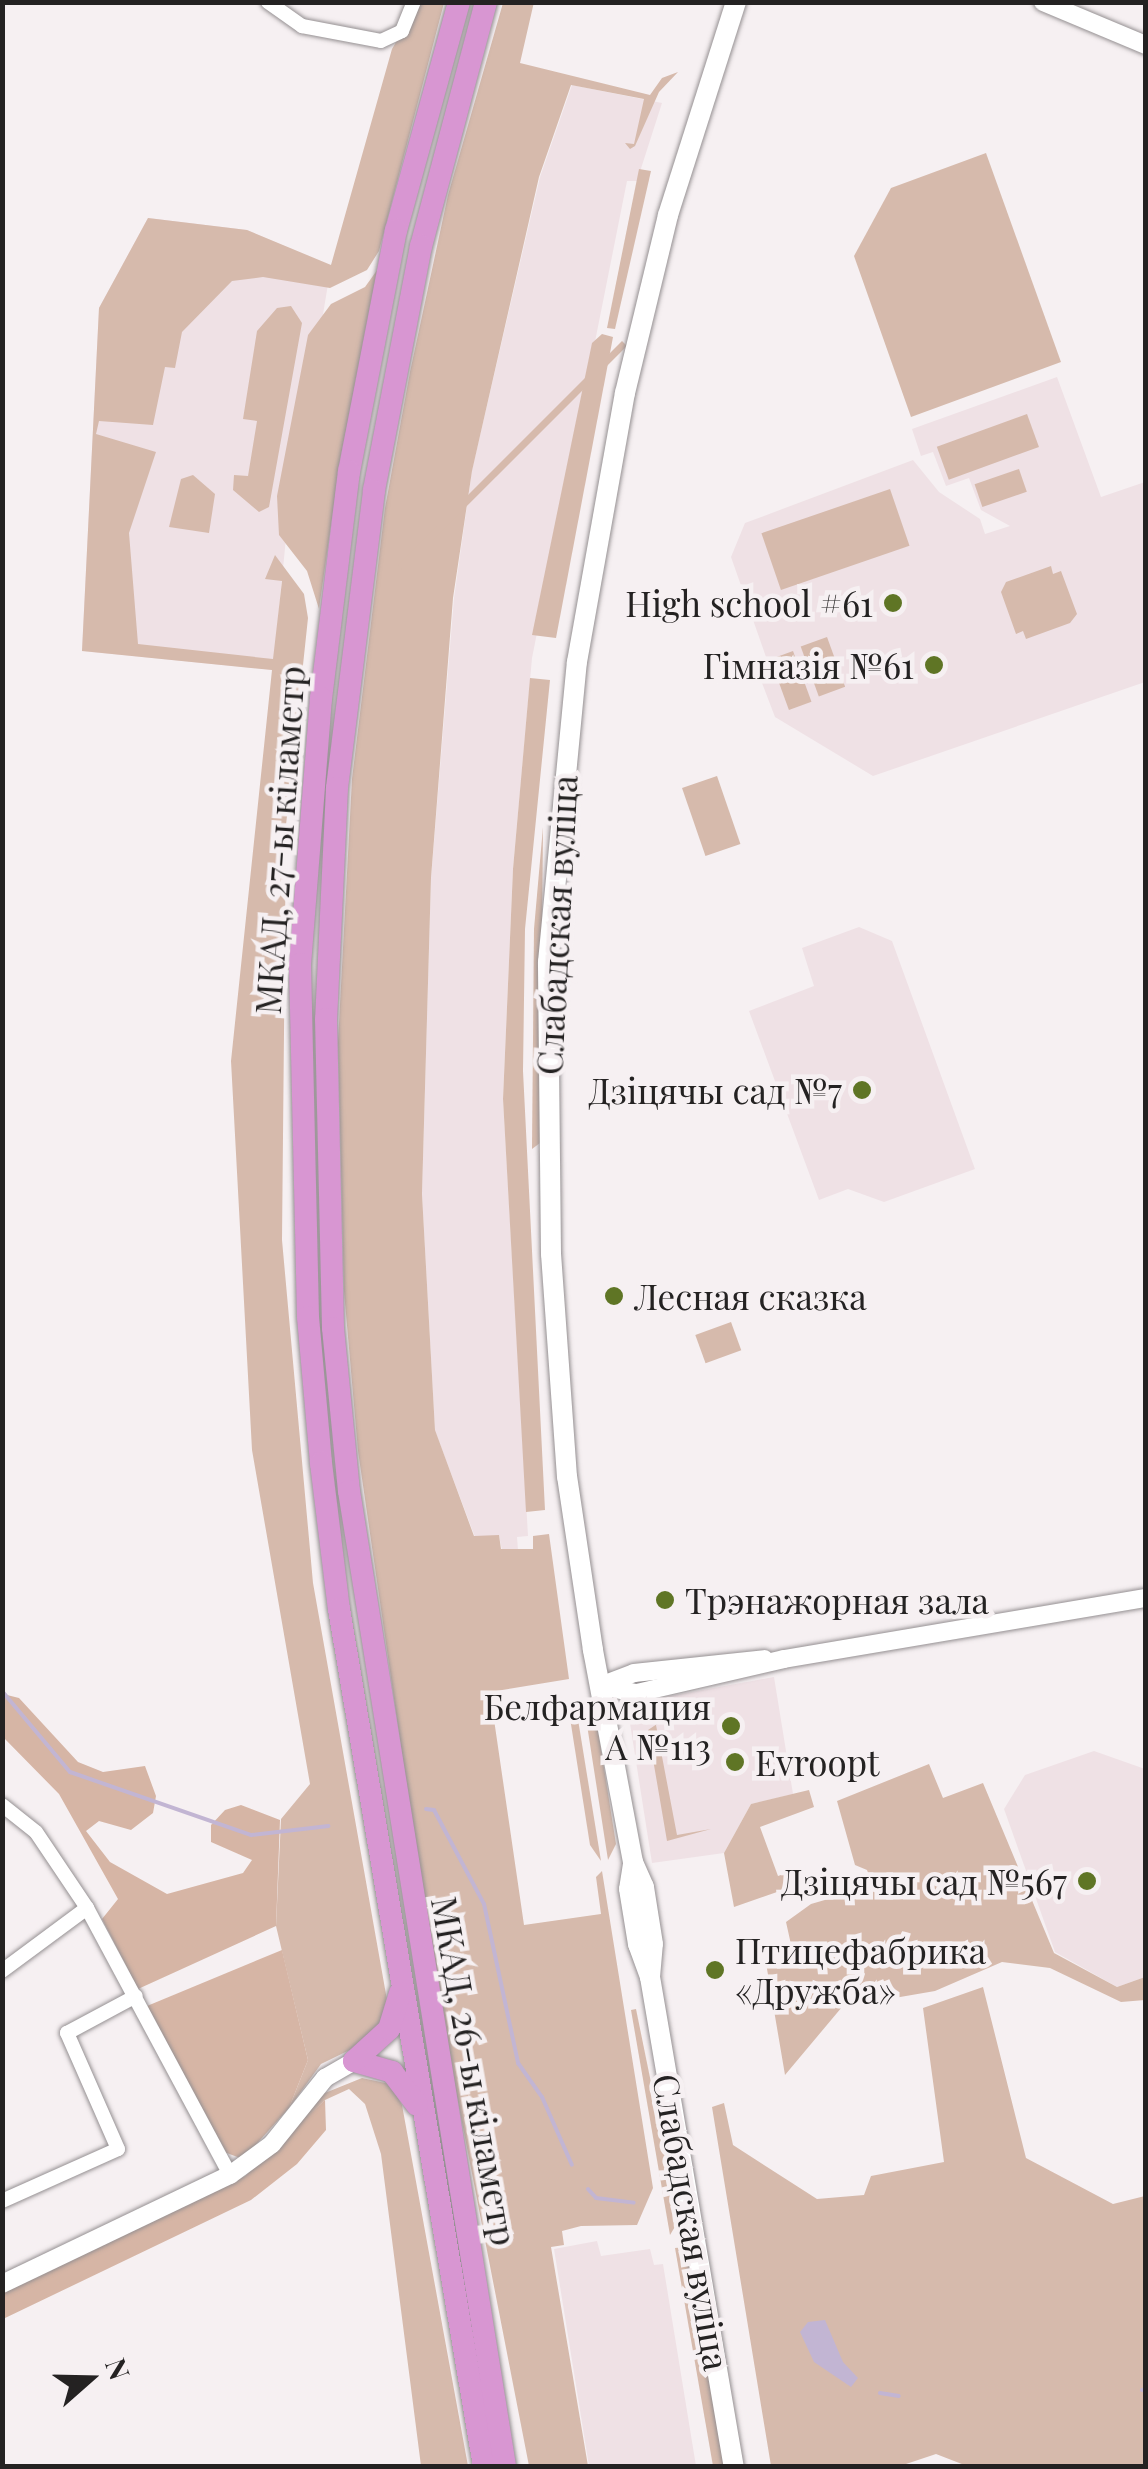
<!DOCTYPE html>
<html>
<head>
<meta charset="utf-8">
<style>
  body { margin:0 }
  #map { position:relative; width:1148px; height:2469px; overflow:hidden; background:#f6f0f2; font-family:"Playfair Display",serif }
  div>[style] { position:absolute }
  [style*='--x'] { left:calc(var(--x)*1px); top:calc(var(--y)*1px); width:calc(var(--w)*1px); rotate:calc(var(--a)*1deg) }
  .built>* { inset:0; background:#efe1e5 }
  .green>* { inset:0; background:#d6baac; transform-origin:0 0 }
  .forest>* { inset:0; background:#d6b5a5 }
  .water>* { inset:0; background:#c2b5d3 }
  .stream>* { height:4px; margin:-2px; padding:0 2px; transform-origin:2px; border-radius:2px; background:#c2b5d3 }
  .roads { filter:drop-shadow(0 0 2px #959092) drop-shadow(0 0 2px #959092) }
  .minor>* { height:14px; margin:-7px; padding:0 7px; transform-origin:7px; border-radius:7px; background:#fff }
  .tertiary>* { height:18px; margin:-9px; padding:0 9px; transform-origin:9px; border-radius:9px; background:#fff }
  .secondary>* { height:20px; margin:-10px; padding:0 10px; transform-origin:10px; border-radius:10px; background:#fff }
  .trunk>* { height:22px; margin:-11px; padding:0 11px; transform-origin:11px; border-radius:11px; background:#d896d2 }
  .dots>* { width:28px; height:28px; translate:-50% -50%; box-sizing:border-box; border:5px solid #f6f0f2; border-radius:50% }
  span { translate:-50% -50%; white-space:nowrap; text-align:center; line-height:1.15; -webkit-text-stroke:9px #f6f0f2; paint-order:stroke }
  .poi-label { font-size:35px; color:#242222 }
  .right { translate:-100% -50%; text-align:right }
  .left { translate:0 -50%; text-align:left }
  .street-label { font-size:35px; color:#242222 }
  .frame { position:absolute; inset:0; border:5px solid #242222; pointer-events:none }
  .north { position:absolute; left:40px; top:2329px; width:100px; height:100px; -webkit-text-stroke:8px #f6f0f2; paint-order:stroke; rotate:70deg; font-size:28px; font-weight:700; line-height:40px; text-align:center; color:#242222 }
  .north::after { content:''; display:block; margin:auto; width:35px; height:45px; background:#242222; clip-path:polygon(50% 0,100% 100%,50% 72%,0 100%) }
</style>
</head>
<body>
<div id="map">
  <div class="built">
    <div style="clip-path:polygon(572px 85px,662px 103px,637px 181px,627px 181px,532px 658px,513px 869px,503px 1099px,528px 1536px,517px 1537px,518px 1550px,502px 1550px,499px 1536px,475px 1537px,435px 1431px,422px 1194px,431px 878px,454px 598px,472px 470px,540px 177px)"></div>
    <div style="clip-path:polygon(148px 218px,247px 230px,331px 266px,286px 538px,273px 670px,82px 651px,99px 308px)"></div>
    <div style="clip-path:polygon(1057px 377px,1101px 497px,1145px 482px,1145px 682px,873px 776px,775px 717px,754px 662px,766px 657px,731px 557px,745px 523px,913px 460px,939px 492px,980px 519px,985px 534px,1010px 526px,981px 510px,969px 478px,946px 486px,933px 452px,921px 456px,912px 429px)"></div>
    <div style="clip-path:polygon(859px 927px,892px 941px,975px 1169px,884px 1202px,848px 1189px,819px 1200px,749px 1011px,814px 986px,802px 948px)"></div>
    <div style="clip-path:polygon(774px 1677px,793px 1794px,751px 1804px,724px 1853px,652px 1863px,629px 1717px,648px 1700px)"></div>
    <div style="clip-path:polygon(1094px 1751px,1145px 1769px,1145px 1977px,1117px 1987px,1055px 1952px,1004px 1809px,1025px 1775px)"></div>
    <div style="clip-path:polygon(597px 2241px,601px 2256px,650px 2249px,654px 2265px,663px 2264px,696px 2466px,589px 2466px,554px 2249px)"></div>
  </div>
  <div class="green">
    <div style="clip-path:polygon(534px 2px,520px 63px,650px 95px,662px 78px,678px 72px,659px 92px,635px 146px,630px 149px,625px 143px,634px 144px,644px 99px,571px 85px,539px 177px,472px 471px,453px 598px,431px 878px,422px 1194px,435px 1430px,474px 1536px,499px 1535px,501px 1549px,533px 1549px,533px 1536px,549px 1534px,569px 1679px,490px 1692px,524px 1925px,601px 1914px,596px 1877px,602px 1871px,653px 2188px,637px 2225px,581px 2226px,562px 2231px,564px 2245px,551px 2247px,588px 2466px,529px 2466px,437px 1994px,358px 1451px,344px 1291px,338px 1042px,352px 779px,385px 508px,410px 372px,448px 195px,503px 3px)"></div>
    <div style="clip-path:polygon(419px 3px,444px 3px,379px 251px,367px 270px,330px 288px,263px 277px,232px 281px,182px 332px,175px 368px,165px 367px,153px 425px,99px 421px,96px 434px,156px 452px,129px 533px,138px 644px,273px 659px,282px 581px,265px 579px,275px 555px,304px 594px,308px 618px,286px 825px,282px 1240px,313px 1583px,387px 2000px,386px 2016px,364px 2043px,321px 2064px,289px 2108px,308px 2060px,276px 1926px,281px 1819px,310px 1784px,252px 1450px,231px 1061px,272px 670px,82px 651px,99px 308px,148px 218px,247px 230px,331px 265px,392px 49px)"></div>
    <div style="clip-path:polygon(986px 153px,1061px 362px,911px 417px,854px 256px,891px 188px)"></div>
    <div style="clip-path:polygon(639px 169px,651px 171px,615px 329px,607px 328px)"></div>
    <div style="clip-path:polygon(380px 266px,341px 455px,319px 609px,307px 571px,279px 535px,277px 496px,308px 335px,331px 304px,365px 287px)"></div>
    <div style="clip-path:polygon(291px 306px,302px 323px,269px 507px,259px 512px,233px 490px,234px 475px,248px 476px,257px 421px,243px 419px,257px 331px,277px 308px)"></div>
    <div style="clip-path:polygon(602px 334px,613px 337px,556px 638px,532px 635px,592px 343px)"></div>
    <div style="left:622px;top:341px;width:7px;height:317px;rotate:45deg"></div>
    <div style="left:1027px;top:414px;width:35px;height:96px;rotate:70deg"></div>
    <div style="left:1019px;top:469px;width:24px;height:47px;rotate:71deg"></div>
    <div style="clip-path:polygon(193px 475px,215px 494px,209px 533px,169px 527px,181px 479px)"></div>
    <div style="left:890px;top:489px;width:60px;height:136px;rotate:71deg"></div>
    <div style="clip-path:polygon(1051px 566px,1053px 574px,1061px 571px,1077px 614px,1070px 623px,1026px 639px,1023px 631px,1016px 634px,1001px 592px,1006px 582px)"></div>
    <div style="left:827px;top:637px;width:53px;height:28px;rotate:70deg"></div>
    <div style="left:793px;top:651px;width:54px;height:24px;rotate:70deg"></div>
    <div style="clip-path:polygon(530px 678px,550px 680px,525px 929px,523px 1071px,545px 1510px,526px 1512px,503px 1099px,513px 869px)"></div>
    <div style="left:717px;top:776px;width:72px;height:37px;rotate:71deg"></div>
    <div style="clip-path:polygon(543px 827px,540px 1143px,532px 1149px,534px 929px)"></div>
    <div style="left:731px;top:1322px;width:30px;height:38px;rotate:70deg"></div>
    <div style="clip-path:polygon(583px 1699px,595px 1711px,616px 1844px,608px 1860px)"></div>
    <div style="clip-path:polygon(575px 1701px,601px 1861px,590px 1845px,570px 1718px)"></div>
    <div style="clip-path:polygon(666px 1718px,656px 1725px,677px 1835px,711px 1829px,667px 1841px,648px 1730px)"></div>
    <div style="clip-path:polygon(929px 1764px,943px 1798px,983px 1783px,1054px 1953px,1117px 1987px,1145px 1977px,1145px 2000px,1121px 2002px,1050px 1968px,1002px 1962px,935px 1991px,842px 2007px,785px 2075px,766px 1963px,794px 1958px,786px 1922px,811px 1904px,873px 1886px,867px 1870px,855px 1865px,837px 1801px)"></div>
    <div style="clip-path:polygon(809px 1790px,814px 1807px,760px 1827px,778px 1876px,804px 1867px,797px 1885px,734px 1907px,724px 1853px,751px 1804px)"></div>
    <div style="clip-path:polygon(983px 1987px,1026px 2158px,1113px 2204px,1145px 2196px,1145px 2466px,967px 2466px,936px 2454px,900px 2466px,771px 2466px,712px 2107px,724px 2103px,733px 2145px,817px 2199px,864px 2195px,871px 2176px,944px 2162px,923px 2008px)"></div>
    <div style="clip-path:polygon(636px 2009px,679px 2220px,670px 2235px,631px 2010px)"></div>
    <div style="clip-path:polygon(362px 2078px,390px 2084px,402px 2105px,468px 2466px,421px 2466px,381px 2154px,365px 2104px,349px 2089px,325px 2100px,263px 2162px,244px 2172px,320px 2095px)"></div>
    <div style="clip-path:polygon(684px 2247px,689px 2253px,726px 2466px,713px 2466px,675px 2248px)"></div>
  </div>
  <div class="forest">
    <div style="clip-path:polygon(3px 1694px,19px 1698px,78px 1762px,103px 1772px,145px 1766px,156px 1796px,153px 1813px,131px 1830px,99px 1821px,86px 1831px,110px 1862px,167px 1894px,243px 1873px,252px 1860px,211px 1842px,211px 1825px,225px 1810px,241px 1805px,280px 1820px,276px 1926px,138px 1989px,102px 1919px,118px 1899px,59px 1794px,3px 1737px)"></div>
    <div style="clip-path:polygon(282px 1950px,308px 2060px,289px 2108px,243px 2159px,224px 2152px,147px 2006px)"></div>
    <div style="clip-path:polygon(325px 2100px,326px 2130px,297px 2164px,251px 2200px,3px 2319px,2px 2293px,245px 2176px)"></div>
  </div>
  <div class="water">
    <div style="clip-path:polygon(825px 2320px,843px 2362px,858px 2378px,851px 2387px,814px 2362px,800px 2332px,808px 2322px)"></div>
  </div>
  <div class="stream">
    <div style="--x:2;--y:1691;--w:106;--a:50"></div>
    <div style="--x:70;--y:1772;--w:192;--a:19.2"></div>
    <div style="--x:251;--y:1835;--w:78;--a:-6.7"></div>
    <div style="--x:426;--y:1809;--w:8;--a:7"></div>
    <div style="--x:434;--y:1810;--w:106;--a:62"></div>
    <div style="--x:484;--y:1904;--w:163;--a:77.9"></div>
    <div style="--x:518;--y:2063;--w:42;--a:54.8"></div>
    <div style="--x:542;--y:2097;--w:74;--a:66.2"></div>
    <div style="--x:588;--y:2189;--w:12;--a:48"></div>
    <div style="--x:596;--y:2198;--w:38;--a:7"></div>
    <div style="--x:1142;--y:2390;--w:4;--a:0"></div>
    <div style="--x:880;--y:2393;--w:19;--a:9"></div>
  </div>
  <div class="roads">
    <div class="minor">
      <div style="--x:268;--y:2;--w:42;--a:35.2"></div>
      <div style="--x:302;--y:26;--w:80;--a:10.8"></div>
      <div style="--x:381;--y:41;--w:23;--a:-25"></div>
      <div style="--x:402;--y:31;--w:31;--a:-68"></div>
      <div style="--x:2;--y:1805;--w:43;--a:38.5"></div>
      <div style="--x:36;--y:1832;--w:92;--a:56.1"></div>
      <div style="--x:87;--y:1908;--w:106;--a:143.5"></div>
      <div style="--x:87;--y:1908;--w:303;--a:61.8"></div>
      <div style="--x:2;--y:2201;--w:127;--a:-24.1"></div>
      <div style="--x:118;--y:2149;--w:127;--a:-113.7"></div>
      <div style="--x:67;--y:2033;--w:78;--a:-28.2"></div>
    </div>
    <div class="tertiary">
      <div style="--x:1043;--y:2;--w:112;--a:22.7"></div>
      <div style="--x:603;--y:1685;--w:33;--a:-21"></div>
      <div style="--x:634;--y:1673;--w:131;--a:-6.1"></div>
      <div style="--x:600;--y:1686;--w:38;--a:11"></div>
      <div style="--x:637;--y:1693;--w:151;--a:-13"></div>
      <div style="--x:784;--y:1659;--w:367;--a:-9.6"></div>
      <div style="--x:2;--y:2284;--w:253;--a:-25.6"></div>
      <div style="--x:230;--y:2175;--w:52;--a:-36.4"></div>
      <div style="--x:272;--y:2144;--w:85;--a:-51.2"></div>
      <div style="--x:325;--y:2078;--w:34;--a:-30"></div>
    </div>
    <div class="secondary">
      <div style="--x:633;--y:1864;--w:25;--a:99"></div>
      <div style="--x:629;--y:1889;--w:56;--a:80.7"></div>
      <div style="--x:638;--y:1944;--w:35;--a:70"></div>
      <div style="--x:650;--y:1977;--w:496;--a:80.3"></div>
      <div style="--x:650;--y:1977;--w:33;--a:-85"></div>
      <div style="--x:653;--y:1944;--w:58;--a:-99"></div>
      <div style="--x:644;--y:1887;--w:27;--a:-114"></div>
      <div style="--x:633;--y:1862;--w:216;--a:-100.7"></div>
      <div style="--x:593;--y:1650;--w:175;--a:-98.5"></div>
      <div style="--x:567;--y:1477;--w:224;--a:-94.1"></div>
      <div style="--x:551;--y:1254;--w:292;--a:-90.6"></div>
      <div style="--x:548;--y:962;--w:301;--a:-84.5"></div>
      <div style="--x:577;--y:662;--w:273;--a:-79.9"></div>
      <div style="--x:625;--y:393;--w:183;--a:-76.4"></div>
      <div style="--x:668;--y:215;--w:224;--a:-72.3"></div>
    </div>
    <div class="trunk">
      <div style="--x:459;--y:2;--w:237;--a:105.4"></div>
      <div style="--x:396;--y:230;--w:246;--a:101"></div>
      <div style="--x:349;--y:471;--w:229;--a:97"></div>
      <div style="--x:321;--y:698;--w:267;--a:94.5"></div>
      <div style="--x:300;--y:964;--w:353;--a:88.7"></div>
      <div style="--x:308;--y:1317;--w:147;--a:84.9"></div>
      <div style="--x:321;--y:1463;--w:147;--a:83"></div>
      <div style="--x:339;--y:1609;--w:869;--a:80.4"></div>
      <div style="--x:486;--y:2;--w:253;--a:104.9"></div>
      <div style="--x:421;--y:246;--w:249;--a:100.9"></div>
      <div style="--x:374;--y:491;--w:299;--a:97.1"></div>
      <div style="--x:337;--y:788;--w:231;--a:92.7"></div>
      <div style="--x:326;--y:1019;--w:309;--a:88.7"></div>
      <div style="--x:333;--y:1328;--w:164;--a:84.4"></div>
      <div style="--x:349;--y:1491;--w:987;--a:80.91"></div>
      <div style="--x:354;--y:2061;--w:40;--a:16"></div>
      <div style="--x:392;--y:2072;--w:41;--a:52.9"></div>
      <div style="--x:354;--y:2061;--w:47;--a:-42.4"></div>
      <div style="--x:389;--y:2029;--w:38;--a:-73"></div>
    </div>
  </div>
  <div class="dots">
    <div style="left:893px;top:603px;background:#5f7525"></div>
    <div style="left:934px;top:665px;background:#5f7525"></div>
    <div style="left:862px;top:1090px;background:#5f7525"></div>
    <div style="left:614px;top:1296px;background:#5f7525"></div>
    <div style="left:665px;top:1600px;background:#5f7525"></div>
    <div style="left:731px;top:1726px;background:#5f7525"></div>
    <div style="left:735px;top:1762px;background:#5f7525"></div>
    <div style="left:1087px;top:1881px;background:#5f7525"></div>
    <div style="left:715px;top:1970px;background:#5f7525"></div>
  </div>
  <div class="poi-label">
    <span class="right" style="left:873px;top:603px">High school #61</span>
    <span class="right" style="left:914px;top:665px">Гімназія №61</span>
    <span class="right" style="left:842px;top:1090px">Дзіцячы сад №7</span>
    <span class="left" style="left:634px;top:1296px">Лесная сказка</span>
    <span class="left" style="left:685px;top:1600px">Трэнажорная зала</span>
    <span class="right" style="left:711px;top:1726px">Белфармация<br>А №113</span>
    <span class="left" style="left:755px;top:1762px">Evroopt</span>
    <span class="right" style="left:1067px;top:1881px">Дзіцячы сад №567</span>
    <span class="left" style="left:735px;top:1970px">Птицефабрика<br>«Дружба»</span>
  </div>
  <div class="street-label">
    <span style="left:279px;top:840px;rotate:-86deg">МКАД, 27-ы кіламетр</span>
    <span style="left:556px;top:925px;rotate:-87deg">Слабадская вуліца</span>
    <span style="left:475px;top:2071px;rotate:80deg">МКАД, 26-ы кіламетр</span>
    <span style="left:692px;top:2222px;rotate:80deg">Слабадская вуліца</span>
  </div>
  <div class="frame"></div>
  <div class="north">N</div>
</div>
</body>
</html>
